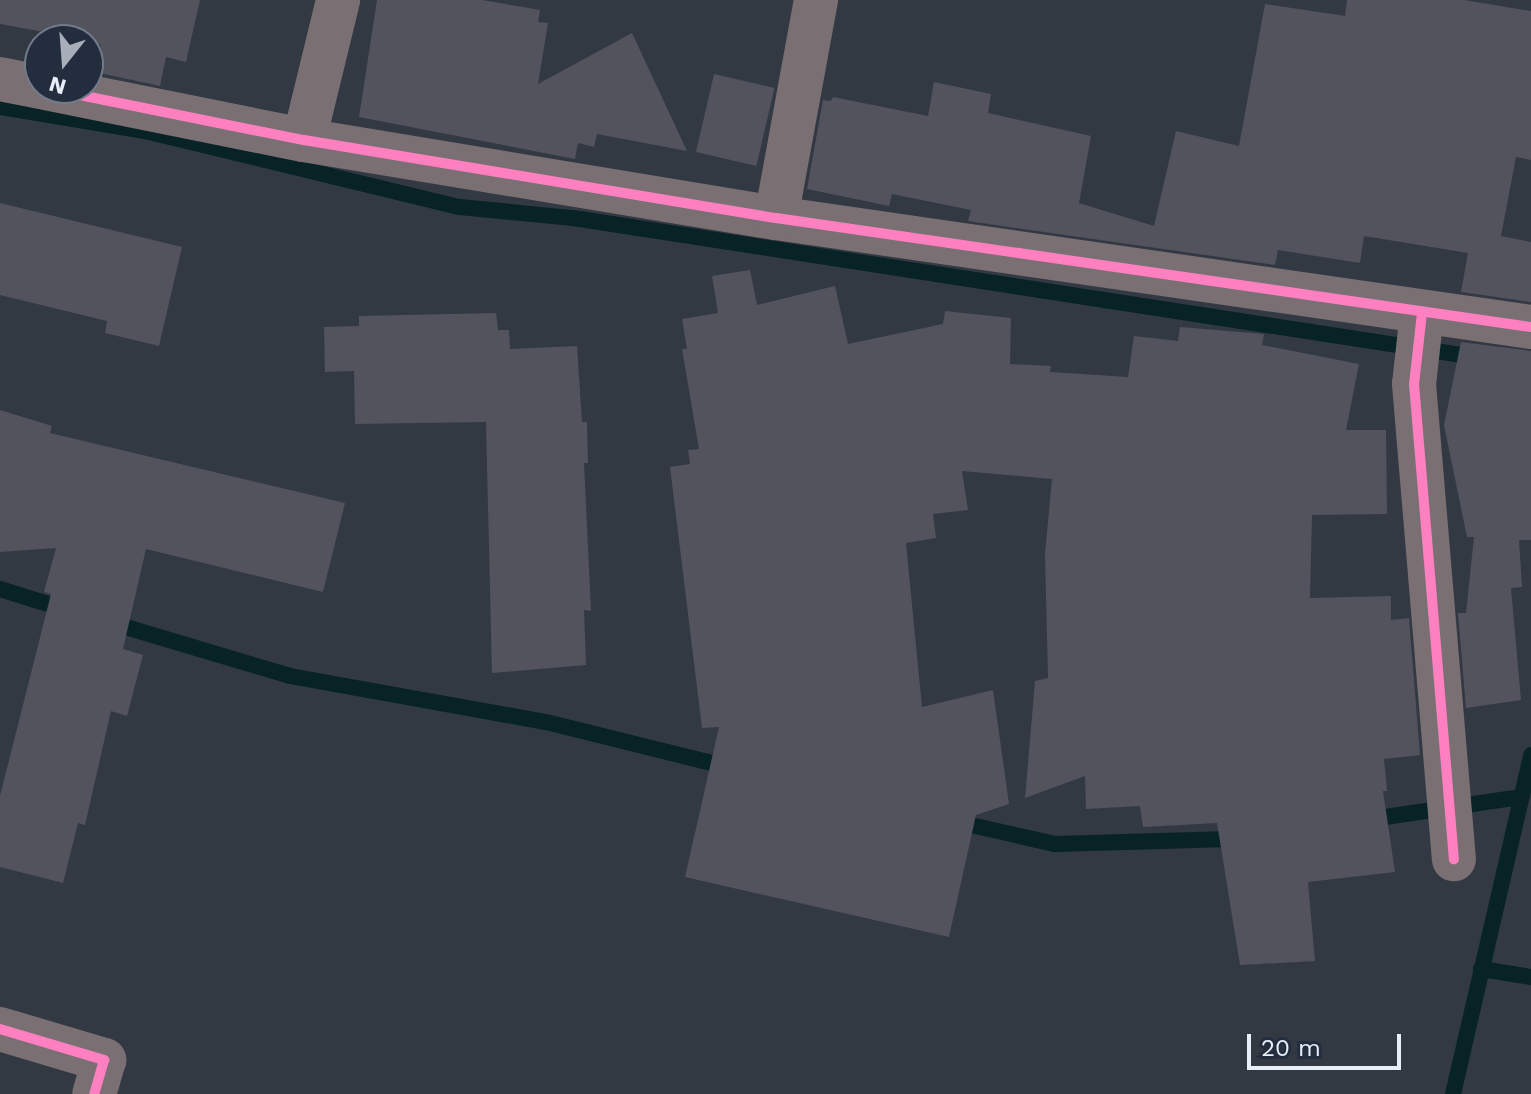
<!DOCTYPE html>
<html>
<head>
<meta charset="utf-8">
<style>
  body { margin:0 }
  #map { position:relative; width:1531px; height:1094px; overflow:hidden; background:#333943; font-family:"Work Sans",sans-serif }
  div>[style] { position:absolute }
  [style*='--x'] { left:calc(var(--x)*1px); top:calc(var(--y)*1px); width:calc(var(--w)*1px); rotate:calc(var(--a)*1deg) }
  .stream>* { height:16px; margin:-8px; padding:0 8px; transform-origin:8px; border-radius:8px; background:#072325 }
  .building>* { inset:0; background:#52535d; transform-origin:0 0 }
  .minor>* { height:44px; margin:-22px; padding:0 22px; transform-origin:22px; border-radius:22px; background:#7a7074 }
  .cycleway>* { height:10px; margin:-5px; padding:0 5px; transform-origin:5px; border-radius:5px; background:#ff80c0 }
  span { translate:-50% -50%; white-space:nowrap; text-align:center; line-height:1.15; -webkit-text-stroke:6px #232d3e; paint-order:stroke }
  .north { position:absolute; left:24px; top:24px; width:80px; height:80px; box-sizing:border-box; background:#232d3e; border:2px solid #727b89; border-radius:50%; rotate:197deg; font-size:22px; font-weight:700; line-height:32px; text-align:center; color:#e8effa }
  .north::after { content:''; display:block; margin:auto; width:28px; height:36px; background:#a9afba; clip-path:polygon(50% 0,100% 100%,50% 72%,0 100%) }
  .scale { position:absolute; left:1247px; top:1034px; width:154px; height:36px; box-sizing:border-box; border:4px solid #e8effa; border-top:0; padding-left:10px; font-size:24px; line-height:28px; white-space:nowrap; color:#e8effa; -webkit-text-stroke:6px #232d3e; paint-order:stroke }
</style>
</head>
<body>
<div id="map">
  <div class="stream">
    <div style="--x:0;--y:107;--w:147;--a:9.4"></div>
    <div style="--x:145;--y:131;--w:324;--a:13.6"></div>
    <div style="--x:460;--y:207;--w:114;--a:5.6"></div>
    <div style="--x:573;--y:218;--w:918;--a:8.77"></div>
    <div style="--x:0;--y:589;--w:70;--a:17.4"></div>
    <div style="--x:109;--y:622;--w:189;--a:16.6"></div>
    <div style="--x:290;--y:676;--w:260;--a:10.2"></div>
    <div style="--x:546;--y:722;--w:192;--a:13.9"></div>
    <div style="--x:1365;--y:820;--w:158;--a:-8.4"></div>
    <div style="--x:953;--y:821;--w:105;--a:12.7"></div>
    <div style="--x:1055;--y:844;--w:184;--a:-1.6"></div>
    <div style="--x:1481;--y:969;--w:51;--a:9.1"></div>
    <div style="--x:1453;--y:1094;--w:348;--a:-77"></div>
  </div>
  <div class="building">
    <div style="clip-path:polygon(0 0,200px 0,186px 62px,166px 57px,160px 86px,95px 72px,101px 45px,88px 40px,0 24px)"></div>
    <div style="clip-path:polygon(377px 0,482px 0,540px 10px,538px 22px,548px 23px,538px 84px,632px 33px,687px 151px,597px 134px,594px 147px,578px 143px,575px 159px,359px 117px)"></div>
    <div style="clip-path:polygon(1347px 0,1464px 0,1531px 11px,1531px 160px,1516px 157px,1501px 236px,1531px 242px,1531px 302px,1461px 292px,1468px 253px,1364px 236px,1360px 263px,1278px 250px,1275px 265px,968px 221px,971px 210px,892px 194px,889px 206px,807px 189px,823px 100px,831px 101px,833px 97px,928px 116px,934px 82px,991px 94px,988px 113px,1091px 136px,1079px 203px,1154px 226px,1176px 131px,1239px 146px,1265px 4px,1345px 16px)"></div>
    <div style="left:714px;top:74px;width:62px;height:80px;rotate:13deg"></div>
    <div style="clip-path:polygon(0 203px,182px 247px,159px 346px,105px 333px,107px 321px,0 295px)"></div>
    <div style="clip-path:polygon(750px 270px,757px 305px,835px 286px,848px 344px,943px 324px,945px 311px,1011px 318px,1010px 364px,1051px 366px,1050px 372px,1128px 377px,1134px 336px,1178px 341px,1180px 327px,1264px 334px,1262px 345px,1359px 364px,1346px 430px,1386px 430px,1387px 514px,1312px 515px,1310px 598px,1391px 596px,1391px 620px,1409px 618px,1420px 755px,1384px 759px,1387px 791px,1383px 791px,1395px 872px,1308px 882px,1315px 961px,1240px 965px,1217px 823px,1143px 827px,1140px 806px,1086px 809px,1085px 776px,1025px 798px,1035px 681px,1048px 678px,1045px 554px,1052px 479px,962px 471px,968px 510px,933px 514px,936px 538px,906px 543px,922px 707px,993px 690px,1009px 804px,976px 815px,949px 937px,685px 877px,719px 727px,702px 728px,670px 467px,690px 464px,688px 450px,699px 449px,682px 349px,687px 349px,682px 319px,718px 313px,712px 276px)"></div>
    <div style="clip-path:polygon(496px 313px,498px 330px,509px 330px,510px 349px,577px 346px,582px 422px,587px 422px,588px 463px,584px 463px,591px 611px,584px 610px,586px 665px,492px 673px,486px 422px,355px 424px,354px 371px,325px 372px,324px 327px,359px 326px,359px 316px)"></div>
    <div style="clip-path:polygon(1461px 342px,1531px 351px,1531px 540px,1519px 540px,1522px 587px,1511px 588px,1521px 700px,1466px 708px,1458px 613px,1466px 613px,1474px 537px,1467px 537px,1444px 425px)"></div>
    <div style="clip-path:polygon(0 410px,52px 426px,50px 433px,345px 503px,323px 592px,146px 549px,123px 649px,143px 655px,127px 716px,111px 711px,85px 825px,78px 823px,63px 883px,0 867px,0 796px,51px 594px,44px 592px,56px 548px,0 552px)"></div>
  </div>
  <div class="minor">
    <div style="--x:0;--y:79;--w:41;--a:11.3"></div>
    <div style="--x:45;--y:88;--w:264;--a:11.4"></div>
    <div style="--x:304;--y:140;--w:478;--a:9.4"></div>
    <div style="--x:776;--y:218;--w:763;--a:8.22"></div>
    <div style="--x:304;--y:140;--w:144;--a:-76.3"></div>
    <div style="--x:776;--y:218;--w:222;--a:-79.6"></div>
    <div style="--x:1422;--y:313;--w:71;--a:96.4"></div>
    <div style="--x:1414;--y:384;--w:477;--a:85.2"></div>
    <div style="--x:0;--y:1029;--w:109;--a:16.6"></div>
    <div style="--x:104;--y:1060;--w:35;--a:106"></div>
  </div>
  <div class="cycleway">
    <div style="--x:45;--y:88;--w:264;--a:11.4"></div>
    <div style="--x:304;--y:140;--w:478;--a:9.4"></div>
    <div style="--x:776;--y:218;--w:763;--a:8.22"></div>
    <div style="--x:1422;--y:313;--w:71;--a:96.4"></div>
    <div style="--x:1414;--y:384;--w:477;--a:85.2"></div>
    <div style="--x:0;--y:1029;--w:109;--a:16.6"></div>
    <div style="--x:104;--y:1060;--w:35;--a:106"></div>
  </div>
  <div class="north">N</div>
  <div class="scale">20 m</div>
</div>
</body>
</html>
